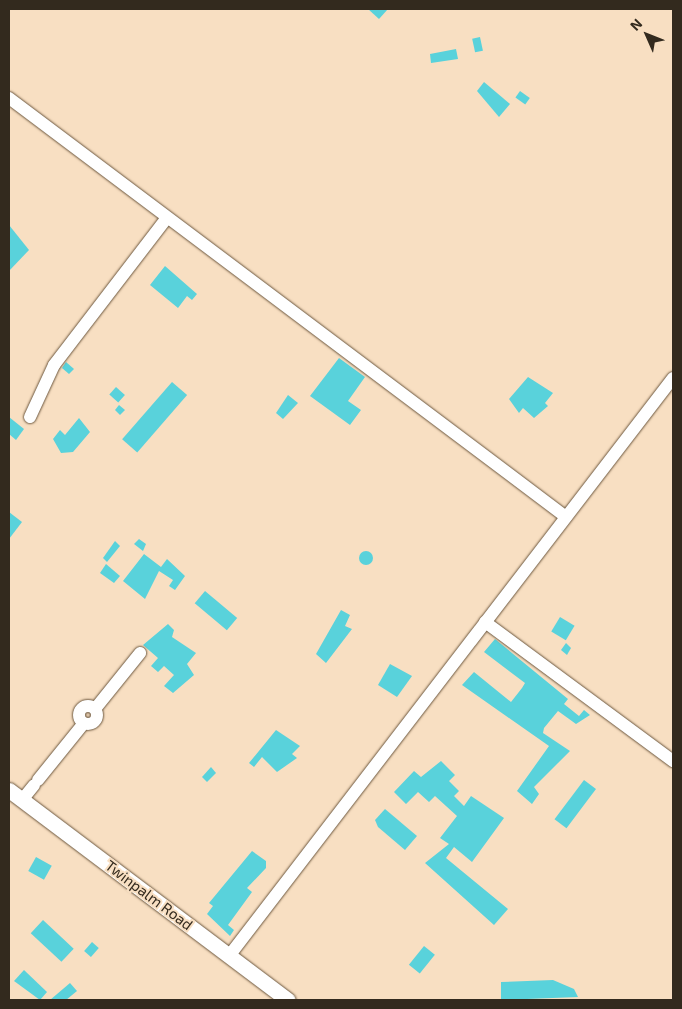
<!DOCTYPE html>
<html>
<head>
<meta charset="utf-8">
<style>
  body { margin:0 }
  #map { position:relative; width:682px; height:1009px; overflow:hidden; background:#f8dfc2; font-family:"Exo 2",sans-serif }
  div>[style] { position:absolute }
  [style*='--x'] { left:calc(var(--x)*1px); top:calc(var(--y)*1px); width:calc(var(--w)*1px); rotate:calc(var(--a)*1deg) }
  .building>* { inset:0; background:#59d2db; transform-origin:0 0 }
  .round { border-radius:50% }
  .roads { filter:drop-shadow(0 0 1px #6c573e) drop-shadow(0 0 1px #6c573e) }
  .minor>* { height:12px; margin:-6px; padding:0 6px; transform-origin:6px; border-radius:6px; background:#fff }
  .minor>.ring { margin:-6px; padding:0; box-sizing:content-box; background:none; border:12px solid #fff; border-radius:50% }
  .major>* { height:15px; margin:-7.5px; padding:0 7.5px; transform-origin:7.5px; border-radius:7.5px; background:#fff }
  span { translate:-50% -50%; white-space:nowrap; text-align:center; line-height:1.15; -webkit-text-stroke:4px #f8dfc2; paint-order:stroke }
  .street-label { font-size:15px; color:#332a1e }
  .frame { position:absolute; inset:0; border:10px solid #332a1e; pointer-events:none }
  .north { position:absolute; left:622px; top:10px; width:50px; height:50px; -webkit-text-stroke:4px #f8dfc2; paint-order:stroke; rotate:314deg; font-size:14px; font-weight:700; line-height:20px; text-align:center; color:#332a1e }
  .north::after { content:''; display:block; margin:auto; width:18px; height:22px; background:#332a1e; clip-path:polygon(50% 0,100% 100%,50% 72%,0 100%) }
</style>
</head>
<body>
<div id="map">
  <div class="building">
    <div style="clip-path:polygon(368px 9px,388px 9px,379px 19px)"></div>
    <div style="left:480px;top:37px;width:14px;height:8px;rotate:78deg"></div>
    <div style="clip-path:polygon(456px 49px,458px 59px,431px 63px,430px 54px)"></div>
    <div style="clip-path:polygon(484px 82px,510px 104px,499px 117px,477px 91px)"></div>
    <div style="left:520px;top:91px;width:12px;height:8px;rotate:35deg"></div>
    <div style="clip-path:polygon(9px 225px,29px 250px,9px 271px)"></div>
    <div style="clip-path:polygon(165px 266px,197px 294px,192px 300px,187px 296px,178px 308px,150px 285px)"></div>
    <div style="clip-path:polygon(339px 358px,365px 377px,348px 401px,361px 410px,350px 425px,310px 396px)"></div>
    <div style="clip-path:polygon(66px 362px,74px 369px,69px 374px,62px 368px)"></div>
    <div style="clip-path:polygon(528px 377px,553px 393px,545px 403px,548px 406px,534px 418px,523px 408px,519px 413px,509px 399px)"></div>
    <div style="left:172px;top:382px;width:20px;height:76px;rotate:41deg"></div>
    <div style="left:116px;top:387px;width:12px;height:10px;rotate:42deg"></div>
    <div style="clip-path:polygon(288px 395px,298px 403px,283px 419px,276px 413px)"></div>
    <div style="clip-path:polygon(119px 405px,125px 410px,120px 415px,115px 410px)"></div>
    <div style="clip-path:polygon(9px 417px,24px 429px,16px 440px,9px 434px)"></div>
    <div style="clip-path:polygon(79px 418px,90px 432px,73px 452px,61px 453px,53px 439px,60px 430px,65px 435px)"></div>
    <div style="clip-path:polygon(9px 512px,22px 522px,9px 539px)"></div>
    <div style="clip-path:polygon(139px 539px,146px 544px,143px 551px,134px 544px)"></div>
    <div style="clip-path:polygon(115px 541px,120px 546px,107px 562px,103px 558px)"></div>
    <div class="round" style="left:359px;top:551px;width:14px;height:14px"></div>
    <div style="clip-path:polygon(144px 554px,161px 567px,167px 559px,185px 576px,175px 590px,169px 586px,173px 580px,159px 571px,145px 599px,123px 581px)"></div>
    <div style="clip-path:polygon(106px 564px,120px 576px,114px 583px,100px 573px)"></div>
    <div style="left:205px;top:591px;width:42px;height:16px;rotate:40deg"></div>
    <div style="clip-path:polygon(341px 610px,350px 615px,345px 626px,352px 629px,326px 663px,316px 654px)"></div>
    <div style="left:560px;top:617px;width:17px;height:17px;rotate:31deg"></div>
    <div style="clip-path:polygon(168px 624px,174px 630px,172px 637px,196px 653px,187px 664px,194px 675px,173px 693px,164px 686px,174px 675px,164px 666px,158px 672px,151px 666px,158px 658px,143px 645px)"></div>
    <div style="clip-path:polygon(495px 639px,568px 699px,564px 704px,579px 716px,584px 710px,590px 715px,576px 724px,558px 711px,544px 728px,543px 733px,570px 751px,534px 787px,539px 794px,532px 804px,517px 791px,549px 746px,462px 685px,474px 672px,511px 702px,522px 688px,525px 683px,484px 652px)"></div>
    <div style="clip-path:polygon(566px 643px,571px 648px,567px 655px,561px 650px)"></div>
    <div style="clip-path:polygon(390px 664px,412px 676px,397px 697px,378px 685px)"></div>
    <div style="clip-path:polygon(276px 730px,300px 746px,292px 754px,297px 758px,277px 772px,262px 757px,254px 767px,249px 763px)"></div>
    <div style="clip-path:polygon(441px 761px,455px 775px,449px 781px,459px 791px,454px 796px,464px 806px,471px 796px,504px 818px,472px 862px,454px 847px,446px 858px,508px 909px,494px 925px,425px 863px,449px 844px,440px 838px,457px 816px,435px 796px,429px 802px,418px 792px,406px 804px,394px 792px,414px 771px,421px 777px)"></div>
    <div style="clip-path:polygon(211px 767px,216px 773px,207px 782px,202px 777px)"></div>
    <div style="left:584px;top:780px;width:15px;height:49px;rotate:37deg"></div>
    <div style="clip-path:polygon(385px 809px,417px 836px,405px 850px,378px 827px,375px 820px)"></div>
    <div style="clip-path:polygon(252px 851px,266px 861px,266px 868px,247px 888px,252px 892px,228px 925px,234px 930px,230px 936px,207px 914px,213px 906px,209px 903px)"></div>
    <div style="left:36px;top:857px;width:18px;height:16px;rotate:29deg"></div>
    <div style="left:43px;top:920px;width:42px;height:18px;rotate:43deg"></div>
    <div style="left:92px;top:942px;width:9px;height:12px;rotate:41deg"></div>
    <div style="left:424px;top:946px;width:14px;height:24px;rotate:39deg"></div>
    <div style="clip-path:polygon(24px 970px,47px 992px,40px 1000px,14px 981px)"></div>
    <div style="clip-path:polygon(553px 980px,574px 989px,578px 997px,501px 1000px,501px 982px)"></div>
    <div style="clip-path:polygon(70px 983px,77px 991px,66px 1000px,50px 1000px)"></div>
  </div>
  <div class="roads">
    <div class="minor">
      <div style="--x:9;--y:98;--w:697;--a:36.95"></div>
      <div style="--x:30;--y:417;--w:57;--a:-65.2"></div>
      <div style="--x:54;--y:365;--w:184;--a:-52.5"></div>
      <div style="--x:485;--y:622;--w:234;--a:36.5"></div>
      <div class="ring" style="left:79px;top:706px;width:6px;height:6px"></div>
      <div style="--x:95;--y:709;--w:72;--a:-51.2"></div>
      <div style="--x:38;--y:780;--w:73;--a:-51.1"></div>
      <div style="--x:22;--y:800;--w:19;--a:-51"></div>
      <div style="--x:229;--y:956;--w:729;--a:-52.47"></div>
    </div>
    <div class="major">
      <div style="--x:9;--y:790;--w:349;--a:37"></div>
    </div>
  </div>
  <div class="street-label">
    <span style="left:149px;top:895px;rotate:37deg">Twinpalm Road</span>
  </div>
  <div class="frame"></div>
  <div class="north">N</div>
</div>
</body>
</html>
